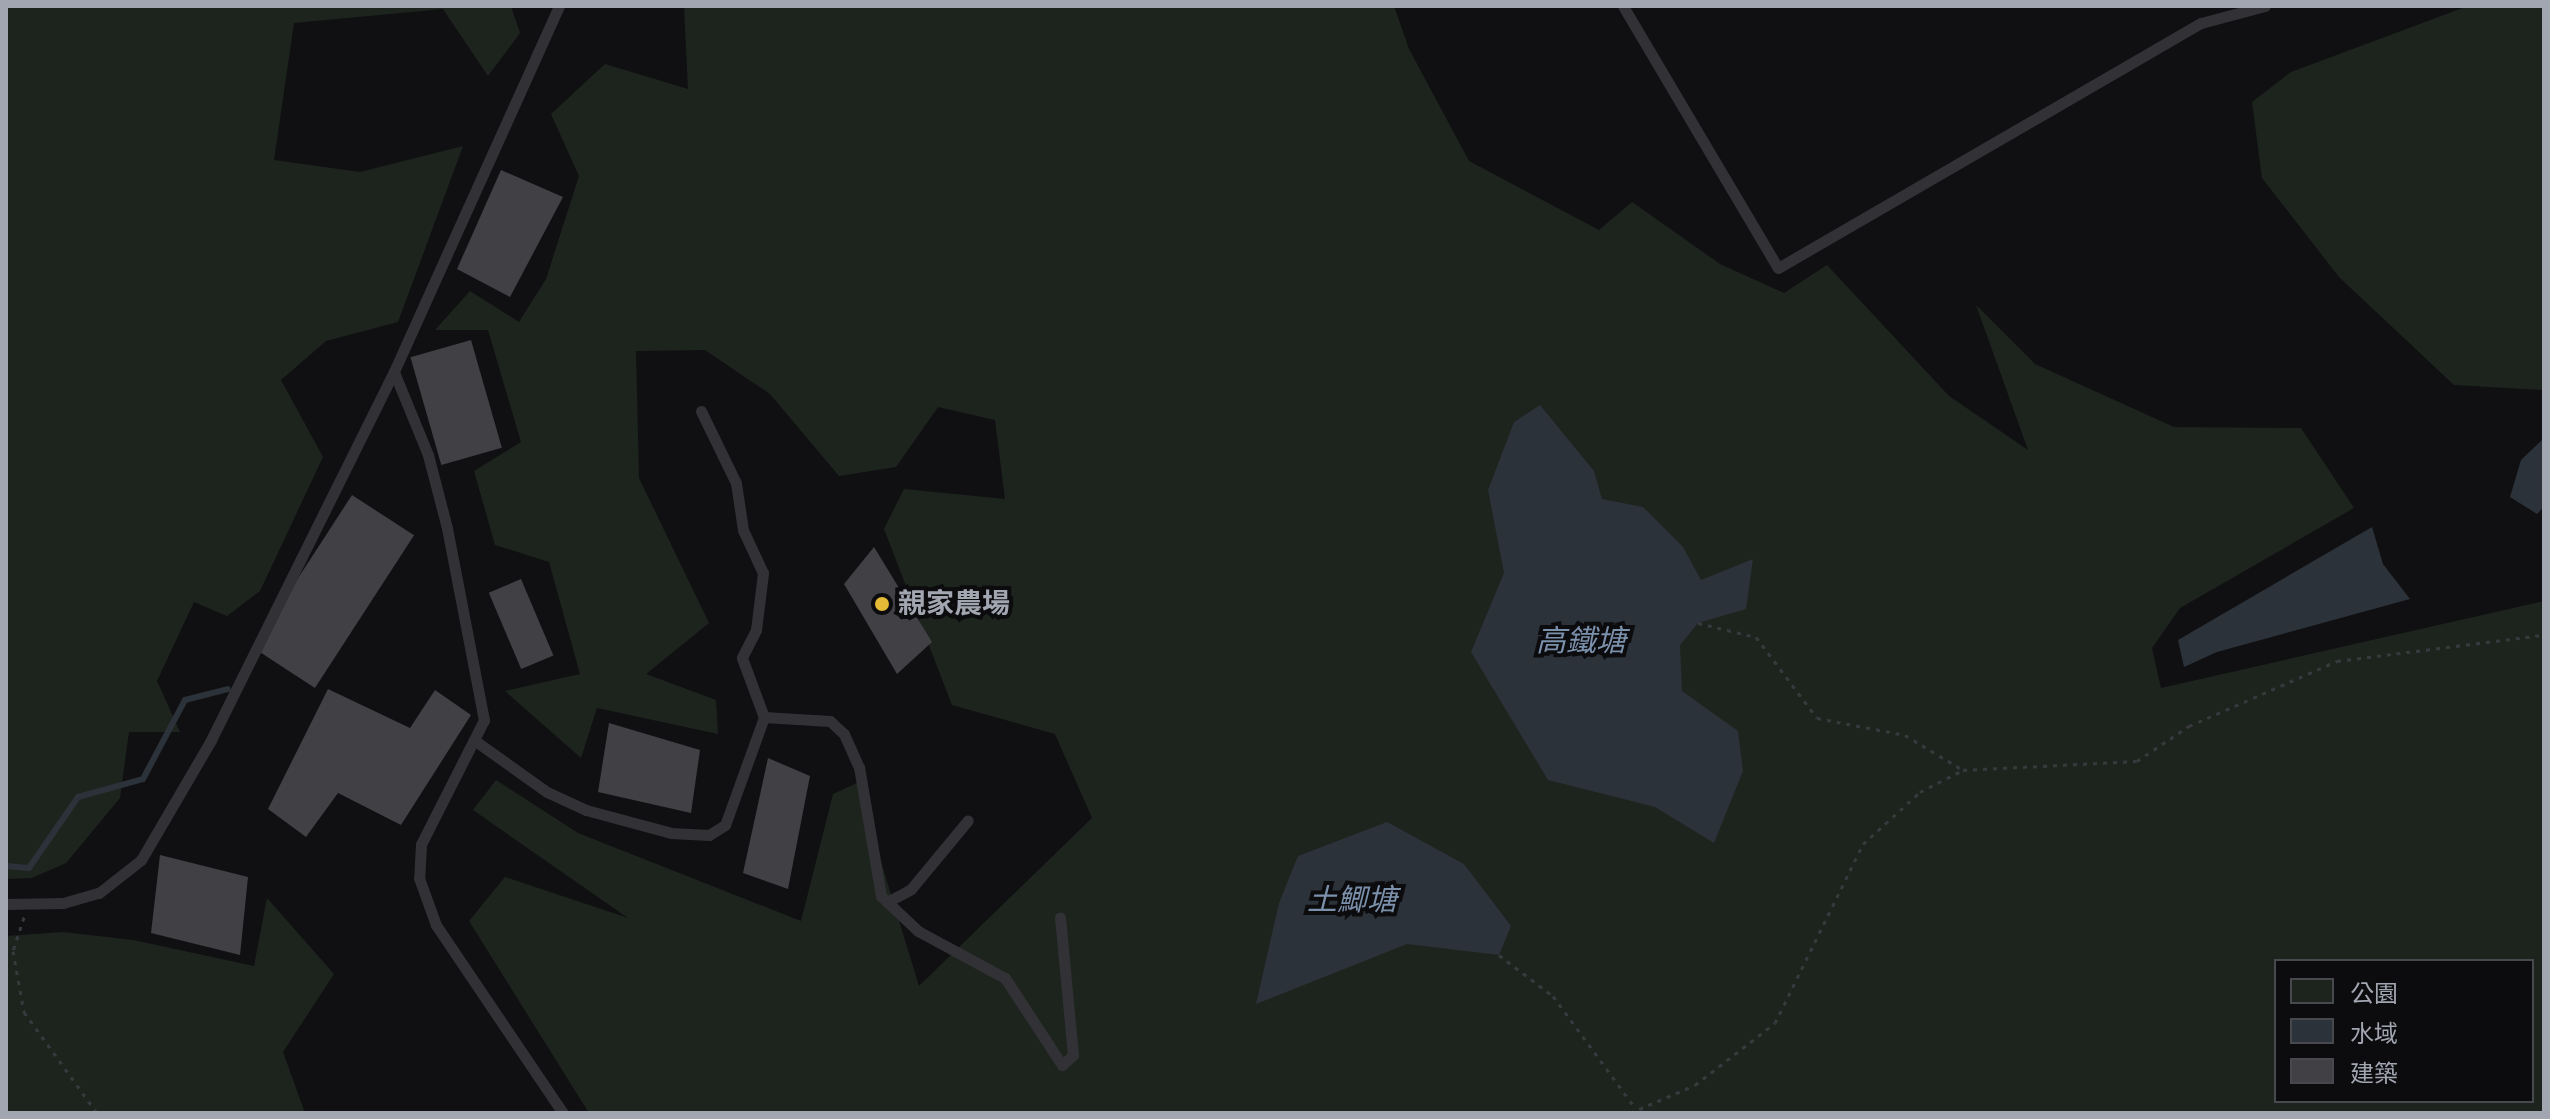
<!DOCTYPE html>
<html>
<head>
<meta charset="utf-8">
<style>
  body { margin:0 }
  #map { position:relative; width:2550px; height:1119px; overflow:hidden; background:#101012; font-family:Arial,"Noto Sans TC",sans-serif }
  div>[style] { position:absolute }
  [style*='--x'] { left:calc(var(--x)*1px); top:calc(var(--y)*1px); width:calc(var(--w)*1px); rotate:calc(var(--a)*1deg) }
  .green>* { inset:0; background:#1d241e }
  .water>* { inset:0; background:#2b3239 }
  .stream>* { height:6px; margin:-3px; padding:0 3px; transform-origin:3px; border-radius:3px; background:#2b3239 }
  .building>* { inset:0; background:#404045; transform-origin:0 0 }
  .path>* { height:3px; margin-top:-1.5px; transform-origin:0; background:repeating-linear-gradient(90deg,#38393d 0 4px,transparent 0 10px) }
  .lane>* { height:11px; margin:-5.5px; padding:0 5.5px; transform-origin:5.5px; border-radius:5.5px; background:#323236 }
  .dots>* { width:22px; height:22px; translate:-50% -50%; box-sizing:border-box; border:4px solid #0c0b0d; border-radius:50% }
  span { translate:-50% -50%; white-space:nowrap; text-align:center; line-height:1.15; -webkit-text-stroke:8px #0c0b0d; paint-order:stroke }
  .poi-label { font-size:28px; color:#a2a6b1; font-weight:700 }
  .left { translate:0 -50%; text-align:left }
  .water-label { font-size:30px; color:#7b90ab; font-style:italic }
  .frame { position:absolute; inset:0; border:8px solid #a2a6b1; pointer-events:none }
  .legend { position:absolute; left:2274px; top:959px; width:260px; height:144px; box-sizing:border-box; background:#0c0b0d; border:2px solid #48494f; margin:0; padding:10px 14px; list-style:none; font-size:24px; color:#a2a6b1 }
  .legend li { display:flex; align-items:center; gap:16px; height:40px }
  .legend b { width:40px; border:2px solid #48494f }
</style>
</head>
<body>
<div id="map">
  <div class="green">
    <div style="clip-path:polygon(6px 6px,511px 6px,520px 33px,488px 76px,443px 9px,294px 23px,274px 160px,360px 172px,463px 146px,398px 322px,326px 341px,281px 380px,323px 457px,260px 591px,227px 616px,194px 602px,157px 681px,180px 732px,129px 732px,120px 798px,66px 863px,32px 878px,6px 879px)"></div>
    <div style="clip-path:polygon(evenodd,684px 6px,1394px 6px,1409px 49px,1469px 161px,1599px 230px,1632px 202px,1720px 264px,1784px 293px,1827px 265px,1949px 396px,2028px 450px,1976px 305px,2035px 364px,2174px 427px,2301px 428px,2354px 508px,2180px 608px,2152px 648px,2161px 688px,2544px 601px,2544px 1113px,589px 1113px,469px 921px,505px 877px,628px 918px,473px 810px,496px 780px,578px 833px,801px 921px,833px 794px,857px 783px,919px 986px,1092px 818px,1055px 734px,952px 705px,884px 529px,904px 489px,1005px 499px,995px 420px,938px 407px,896px 467px,839px 476px,770px 394px,705px 350px,636px 351px,639px 478px,709px 623px,646px 674px,716px 700px,718px 734px,597px 708px,581px 758px,505px 691px,580px 674px,549px 562px,495px 545px,474px 471px,521px 442px,488px 330px,435px 330px,470px 291px,519px 322px,546px 279px,579px 176px,551px 114px,605px 64px,688px 89px,684px 6px,2276px 961px,2532px 961px,2532px 1101px,2276px 1101px,2276px 961px)"></div>
    <div style="clip-path:polygon(2468px 6px,2544px 6px,2544px 390px,2454px 385px,2339px 277px,2262px 178px,2252px 102px,2291px 72px)"></div>
    <div style="clip-path:polygon(267px 898px,334px 974px,283px 1052px,305px 1113px,6px 1113px,6px 936px,63px 932px,133px 940px,254px 966px)"></div>
  </div>
  <div class="water">
    <div style="clip-path:polygon(1540px 405px,1594px 471px,1602px 499px,1643px 507px,1683px 547px,1701px 580px,1753px 559px,1746px 609px,1698px 623px,1680px 645px,1682px 691px,1738px 731px,1743px 771px,1714px 843px,1655px 807px,1548px 780px,1471px 652px,1504px 573px,1488px 490px,1514px 422px)"></div>
    <div style="clip-path:polygon(2544px 438px,2544px 507px,2537px 514px,2510px 497px,2521px 460px)"></div>
    <div style="clip-path:polygon(2372px 527px,2383px 564px,2410px 599px,2217px 652px,2184px 667px,2178px 640px)"></div>
    <div style="clip-path:polygon(1387px 822px,1464px 864px,1511px 926px,1499px 955px,1407px 944px,1256px 1004px,1279px 903px,1298px 856px)"></div>
  </div>
  <div class="stream">
    <div style="--x:6;--y:866;--w:23;--a:5"></div>
    <div style="--x:29;--y:868;--w:86;--a:-55.4"></div>
    <div style="--x:78;--y:797;--w:67;--a:-15.5"></div>
    <div style="--x:143;--y:779;--w:89;--a:-62"></div>
    <div style="--x:185;--y:700;--w:44;--a:-14.3"></div>
  </div>
  <div class="building">
    <div style="clip-path:polygon(501px 170px,563px 197px,510px 297px,457px 269px)"></div>
    <div style="left:471px;top:340px;width:112px;height:63px;rotate:74deg"></div>
    <div style="left:352px;top:495px;width:74px;height:182px;rotate:33deg"></div>
    <div style="clip-path:polygon(874px 547px,932px 642px,897px 674px,844px 584px)"></div>
    <div style="left:521px;top:579px;width:83px;height:35px;rotate:67deg"></div>
    <div style="clip-path:polygon(328px 689px,410px 728px,435px 690px,471px 715px,401px 825px,338px 793px,306px 837px,268px 809px)"></div>
    <div style="clip-path:polygon(609px 723px,700px 750px,691px 813px,598px 792px)"></div>
    <div style="clip-path:polygon(768px 758px,810px 776px,788px 889px,743px 873px)"></div>
    <div style="clip-path:polygon(160px 855px,248px 877px,240px 955px,151px 933px)"></div>
  </div>
  <div class="path">
    <div style="--x:1698;--y:623;--w:60;--a:13.6"></div>
    <div style="--x:1756;--y:637;--w:101;--a:53"></div>
    <div style="--x:1817;--y:718;--w:90;--a:10.9"></div>
    <div style="--x:1905;--y:735;--w:68;--a:31.1"></div>
    <div style="--x:24;--y:917;--w:36;--a:108"></div>
    <div style="--x:13;--y:951;--w:62;--a:79.8"></div>
    <div style="--x:24;--y:1012;--w:125;--a:54.1"></div>
    <div style="--x:1499;--y:955;--w:68;--a:37.2"></div>
    <div style="--x:1553;--y:996;--w:140;--a:53.7"></div>
    <div style="--x:1630;--y:1113;--w:71;--a:-23.3"></div>
    <div style="--x:1695;--y:1085;--w:101;--a:-37.8"></div>
    <div style="--x:1775;--y:1023;--w:199;--a:-63.8"></div>
    <div style="--x:1863;--y:844;--w:77;--a:-42.4"></div>
    <div style="--x:1920;--y:792;--w:48;--a:-27.1"></div>
    <div style="--x:1963;--y:770;--w:174;--a:-3"></div>
    <div style="--x:2137;--y:761;--w:63;--a:-33.9"></div>
    <div style="--x:2189;--y:726;--w:162;--a:-23.7"></div>
    <div style="--x:2337;--y:661;--w:209;--a:-7.2"></div>
  </div>
  <div class="lane">
    <div style="--x:559;--y:6;--w:401;--a:114.3"></div>
    <div style="--x:394;--y:372;--w:90;--a:67.7"></div>
    <div style="--x:428;--y:455;--w:75;--a:75.4"></div>
    <div style="--x:447;--y:528;--w:196;--a:79.1"></div>
    <div style="--x:484;--y:720;--w:139;--a:116.9"></div>
    <div style="--x:421;--y:844;--w:34;--a:93"></div>
    <div style="--x:419;--y:878;--w:50;--a:70.1"></div>
    <div style="--x:436;--y:925;--w:227;--a:56"></div>
    <div style="--x:1623;--y:6;--w:304;--a:59.4"></div>
    <div style="--x:1778;--y:268;--w:489;--a:-30.1"></div>
    <div style="--x:2201;--y:23;--w:66;--a:-14.9"></div>
    <div style="--x:701;--y:411;--w:80;--a:64.1"></div>
    <div style="--x:736;--y:483;--w:48;--a:81.5"></div>
    <div style="--x:743;--y:530;--w:47;--a:65.1"></div>
    <div style="--x:763;--y:573;--w:57;--a:97"></div>
    <div style="--x:756;--y:630;--w:31;--a:117"></div>
    <div style="--x:742;--y:658;--w:63;--a:69.6"></div>
    <div style="--x:764;--y:717;--w:66;--a:3.5"></div>
    <div style="--x:830;--y:721;--w:19;--a:43"></div>
    <div style="--x:844;--y:734;--w:36;--a:66"></div>
    <div style="--x:859;--y:767;--w:131;--a:80.3"></div>
    <div style="--x:881;--y:896;--w:51;--a:43.4"></div>
    <div style="--x:918;--y:931;--w:99;--a:28.4"></div>
    <div style="--x:1005;--y:978;--w:104;--a:56.8"></div>
    <div style="--x:1062;--y:1065;--w:15;--a:-42"></div>
    <div style="--x:1073;--y:1055;--w:138;--a:-95.4"></div>
    <div style="--x:474;--y:740;--w:90;--a:35.5"></div>
    <div style="--x:547;--y:792;--w:43;--a:24.8"></div>
    <div style="--x:586;--y:810;--w:88;--a:15.1"></div>
    <div style="--x:671;--y:833;--w:38;--a:3"></div>
    <div style="--x:709;--y:835;--w:19;--a:-32"></div>
    <div style="--x:725;--y:825;--w:115;--a:-70.1"></div>
    <div style="--x:887;--y:902;--w:27;--a:-28"></div>
    <div style="--x:911;--y:889;--w:89;--a:-50.4"></div>
    <div style="--x:6;--y:904;--w:57;--a:-1"></div>
    <div style="--x:63;--y:903;--w:37;--a:-16"></div>
    <div style="--x:99;--y:893;--w:53;--a:-38.2"></div>
    <div style="--x:141;--y:860;--w:139;--a:-59.7"></div>
    <div style="--x:211;--y:740;--w:411;--a:-63.6"></div>
  </div>
  <div class="dots">
    <div style="left:882px;top:604px;background:#e4ba36"></div>
  </div>
  <div class="poi-label">
    <span class="left" style="left:898px;top:604px">親家農場</span>
  </div>
  <div class="water-label">
    <span style="left:1581px;top:641px">高鐵塘</span>
    <span style="left:1352px;top:900px">土鯽塘</span>
  </div>
  <div class="frame"></div>
  <ul class="legend">
  <li><b style="height:22px;background:#1d241e"></b>公園</li>
  <li><b style="height:22px;background:#2b3239"></b>水域</li>
  <li><b style="height:22px;background:#404045"></b>建築</li>
  </ul>
</div>
</body>
</html>
